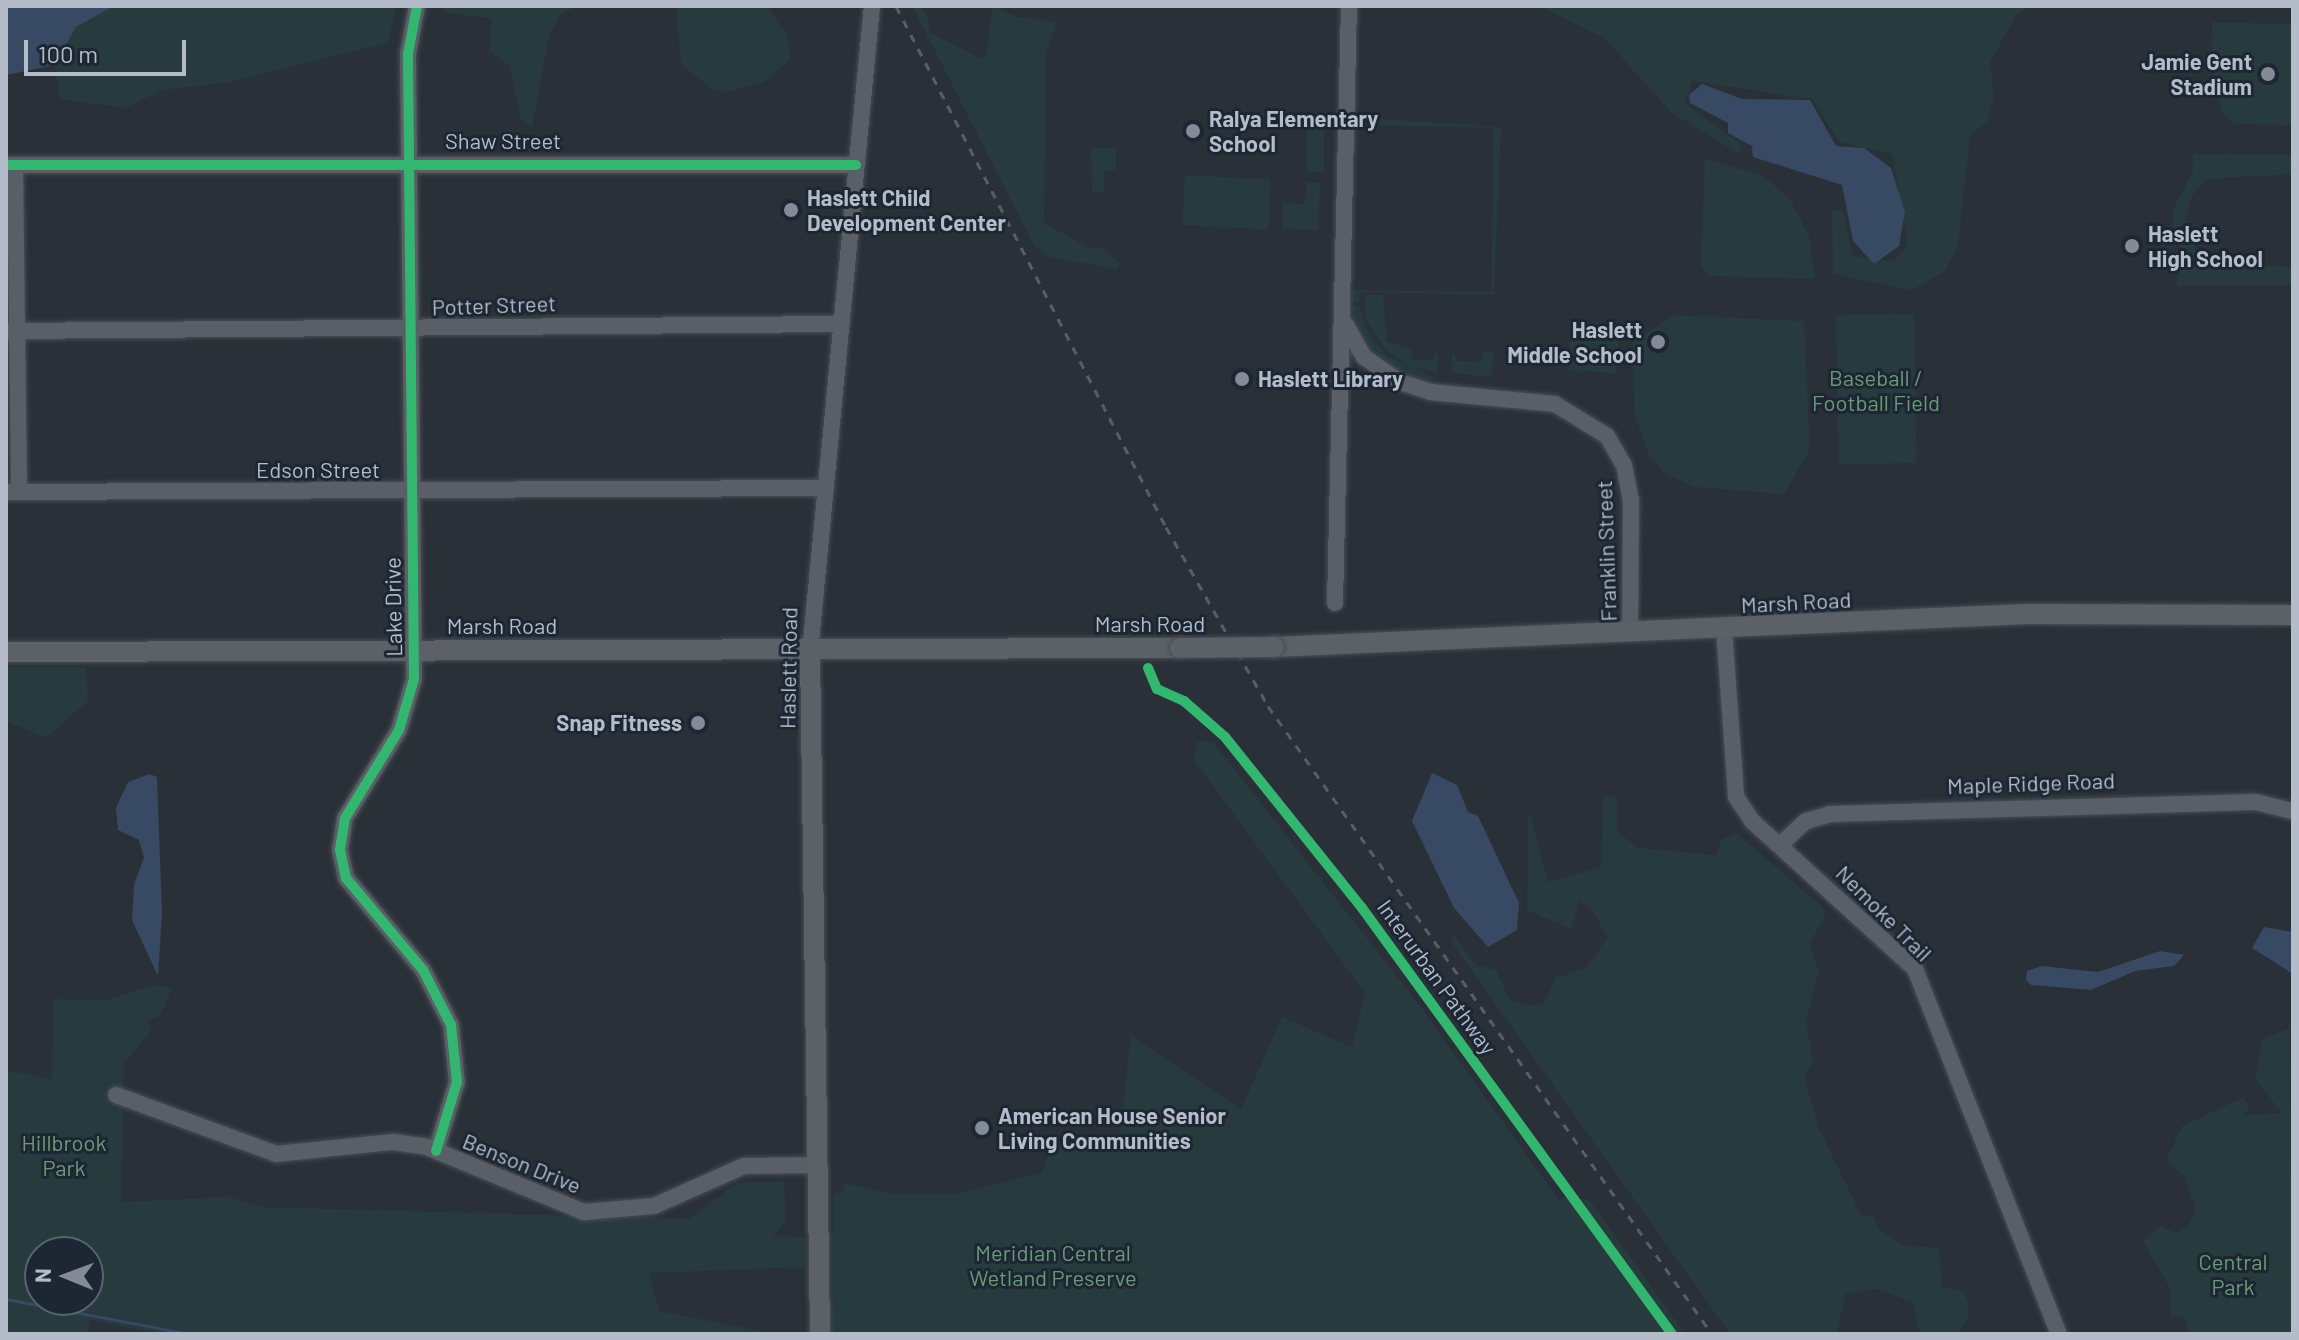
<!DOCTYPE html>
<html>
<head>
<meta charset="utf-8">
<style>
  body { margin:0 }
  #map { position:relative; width:2299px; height:1340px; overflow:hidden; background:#2a3038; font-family:Barlow,sans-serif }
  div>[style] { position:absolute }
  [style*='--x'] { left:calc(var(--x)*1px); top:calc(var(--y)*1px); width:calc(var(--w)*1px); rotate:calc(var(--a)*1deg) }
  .green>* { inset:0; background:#273a3e; transform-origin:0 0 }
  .water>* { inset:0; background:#384963 }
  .stream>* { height:3px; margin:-1.5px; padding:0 1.5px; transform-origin:1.5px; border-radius:1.5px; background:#384963 }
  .roads { filter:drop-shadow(0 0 2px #484c53) drop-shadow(0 0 2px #484c53) }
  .minor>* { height:16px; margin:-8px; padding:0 8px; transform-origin:8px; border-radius:8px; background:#5a5e66 }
  .major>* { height:20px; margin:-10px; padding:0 10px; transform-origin:10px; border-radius:10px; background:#5c6168 }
  .rail>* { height:3px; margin-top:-1.5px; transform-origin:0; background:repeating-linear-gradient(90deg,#595d64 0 8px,transparent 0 16px) }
  .bridges { filter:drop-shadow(0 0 2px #484c55) drop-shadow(0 0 2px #484c55) }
  .major-bridge>* { height:20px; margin:-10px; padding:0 10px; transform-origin:10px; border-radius:10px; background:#5c6168 }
  .cycleway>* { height:10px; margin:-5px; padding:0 5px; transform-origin:5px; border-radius:5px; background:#33b770 }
  .dots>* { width:22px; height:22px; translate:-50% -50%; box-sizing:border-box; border:4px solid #1d2633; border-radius:50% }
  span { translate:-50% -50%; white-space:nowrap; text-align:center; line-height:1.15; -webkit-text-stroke:6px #1d2633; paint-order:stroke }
  .poi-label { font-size:22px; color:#b4bcc9; font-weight:700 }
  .right { translate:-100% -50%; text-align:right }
  .left { translate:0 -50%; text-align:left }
  .street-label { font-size:22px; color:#b4bcc9 }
  .park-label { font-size:22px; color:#6b9a76 }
  .frame { position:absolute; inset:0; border:8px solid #b4bcc9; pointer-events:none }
  .north { position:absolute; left:24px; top:1236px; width:80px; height:80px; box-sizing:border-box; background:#1d2633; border:2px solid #59626f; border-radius:50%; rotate:271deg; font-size:22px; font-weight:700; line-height:32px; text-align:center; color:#b4bcc9 }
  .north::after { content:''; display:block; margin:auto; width:28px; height:36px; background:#848b96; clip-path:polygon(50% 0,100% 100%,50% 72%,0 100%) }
  .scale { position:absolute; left:24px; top:40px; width:162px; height:36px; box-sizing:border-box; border:4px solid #b4bcc9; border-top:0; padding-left:10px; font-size:24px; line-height:28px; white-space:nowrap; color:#b4bcc9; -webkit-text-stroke:6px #1d2633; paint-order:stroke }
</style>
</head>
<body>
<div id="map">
  <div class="green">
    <div style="clip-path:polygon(114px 6px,396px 6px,388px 43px,229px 82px,163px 90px,125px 108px,60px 99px,55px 65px,76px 27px)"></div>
    <div style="clip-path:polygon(440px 6px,579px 6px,561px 14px,549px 36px,532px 128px,520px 117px,510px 66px,489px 51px,492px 19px,444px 12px)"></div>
    <div style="clip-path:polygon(676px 6px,767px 6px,787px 35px,791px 59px,764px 82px,722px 93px,710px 88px,681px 64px)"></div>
    <div style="clip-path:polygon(912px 6px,921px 6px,928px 17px,930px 33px,980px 58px,986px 56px,993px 6px,1017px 17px,1057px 22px,1046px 53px,1044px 223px,1091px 249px,1103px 248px,1120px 264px,1116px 269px,1049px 257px,1035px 247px)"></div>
    <div style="clip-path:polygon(1540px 6px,2032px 6px,2016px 15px,1990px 63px,1994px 96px,1987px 121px,1970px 137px,1958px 245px,1945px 271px,1912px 290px,1833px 274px,1832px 211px,1843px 211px,1853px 256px,1894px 261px,1908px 244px,1892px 154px,1839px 142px,1812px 99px,1692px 81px,1685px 104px,1740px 143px,1741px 155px,1672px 113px,1604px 38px)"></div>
    <div style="clip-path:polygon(2212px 22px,2293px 24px,2293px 125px,2235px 124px,2224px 115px,2211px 80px)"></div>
    <div style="clip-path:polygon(1368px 118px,1501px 127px,1494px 295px,1360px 292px,1358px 302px,1350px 302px,1349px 290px,1491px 292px,1494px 128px,1354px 125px)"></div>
    <div style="left:1307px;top:122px;width:17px;height:50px"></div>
    <div style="clip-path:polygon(1091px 148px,1116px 148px,1116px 170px,1104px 170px,1104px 192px,1092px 192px)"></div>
    <div style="clip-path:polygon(2193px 154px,2293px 155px,2293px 174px,2207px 179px,2191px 197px,2186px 219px,2191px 242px,2212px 264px,2293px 267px,2293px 285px,2177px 285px,2177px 265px,2189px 264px,2175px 239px,2173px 209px,2193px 172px)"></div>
    <div style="clip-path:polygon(1705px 159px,1762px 175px,1790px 199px,1809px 236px,1815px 279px,1710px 276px,1701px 266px)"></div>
    <div style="left:1185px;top:175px;width:86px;height:50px;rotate:3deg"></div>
    <div style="clip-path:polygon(1306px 182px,1320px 183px,1318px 230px,1282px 228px,1283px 203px,1305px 204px)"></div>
    <div style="clip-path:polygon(1365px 295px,1383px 295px,1387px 341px,1411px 350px,1413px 360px,1433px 360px,1437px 351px,1438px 372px,1413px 368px,1386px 351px,1365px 318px)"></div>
    <div style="clip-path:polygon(1350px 306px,1359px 307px,1369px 334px,1387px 356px,1436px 378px,1424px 384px,1404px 377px,1367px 350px)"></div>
    <div style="left:1914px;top:314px;width:149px;height:78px;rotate:89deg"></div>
    <div style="clip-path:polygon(1674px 315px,1804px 321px,1810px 449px,1784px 494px,1695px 487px,1666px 474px,1649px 456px,1634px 413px,1633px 342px)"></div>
    <div style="left:1572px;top:321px;width:48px;height:49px;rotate:4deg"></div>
    <div style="clip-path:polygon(1453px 351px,1457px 361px,1482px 362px,1484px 352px,1493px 352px,1492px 377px,1451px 373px)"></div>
    <div style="clip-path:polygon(6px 667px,86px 667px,88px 701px,46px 738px,6px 721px)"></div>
    <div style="clip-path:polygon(1197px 742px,1213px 742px,1420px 1006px,1558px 1199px,1589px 1199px,1685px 1334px,832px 1334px,834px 1193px,843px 1193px,844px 1183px,891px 1194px,956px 1194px,1042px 1173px,1049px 1150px,1068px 1142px,1090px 1146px,1119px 1139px,1131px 1035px,1241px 1109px,1282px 1017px,1352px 1047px,1365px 993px,1194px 760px)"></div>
    <div style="clip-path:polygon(1603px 796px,1617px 797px,1617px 831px,1638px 848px,1716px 855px,1721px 840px,1736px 833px,1823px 907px,1825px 918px,1809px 943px,1819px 971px,1806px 1020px,1813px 1062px,1804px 1076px,1819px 1128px,1861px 1215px,1873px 1216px,1879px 1229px,1902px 1245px,1939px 1248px,1942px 1287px,1964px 1292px,1968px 1303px,1969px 1316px,1957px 1334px,1920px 1334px,1913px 1303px,1878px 1289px,1845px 1294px,1837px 1334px,1730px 1334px,1452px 943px,1453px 934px,1475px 964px,1496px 970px,1510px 1001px,1531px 1006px,1543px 1004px,1556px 978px,1586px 968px,1608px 937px,1590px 908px,1580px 901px,1571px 929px,1527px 910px,1528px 819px,1529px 810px,1548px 882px,1601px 867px)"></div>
    <div style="clip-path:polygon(evenodd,156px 985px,172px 988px,160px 1016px,146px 1022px,153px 1029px,124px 1063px,121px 1202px,229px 1197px,263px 1207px,689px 1219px,737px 1183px,784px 1181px,786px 1221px,773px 1236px,806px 1237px,806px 1267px,649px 1273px,659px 1311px,776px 1334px,161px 1334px,90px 1320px,87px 1334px,6px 1334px,6px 1070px,52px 1079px,53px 999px,106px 1000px,156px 985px,40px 1252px,88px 1252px,88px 1300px,40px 1300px,40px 1252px)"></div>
    <div style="clip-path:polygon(2289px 1028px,2293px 1334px,2190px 1334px,2184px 1317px,2170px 1316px,2171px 1290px,2143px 1241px,2161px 1226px,2176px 1233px,2188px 1226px,2196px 1210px,2184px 1176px,2166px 1160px,2182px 1126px,2243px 1098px,2250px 1107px,2243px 1115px,2282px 1113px,2255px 1079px,2263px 1039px)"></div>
  </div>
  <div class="water">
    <div style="clip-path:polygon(6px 6px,114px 6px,76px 27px,55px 65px,6px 75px)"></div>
    <div style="clip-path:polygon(1702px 84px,1742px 99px,1810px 100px,1836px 146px,1864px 148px,1891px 168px,1905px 212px,1899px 246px,1874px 264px,1853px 241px,1842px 185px,1753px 157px,1752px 146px,1728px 133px,1728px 123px,1690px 103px,1689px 95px)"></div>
    <div style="clip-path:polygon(1432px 773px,1457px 785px,1468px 812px,1478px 816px,1519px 903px,1517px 930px,1488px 947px,1454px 908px,1412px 821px)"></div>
    <div style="clip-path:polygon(150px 774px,157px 777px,162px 913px,158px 976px,132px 920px,134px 884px,144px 858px,139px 840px,118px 830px,116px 808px,128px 782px)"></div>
    <div style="clip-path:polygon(2264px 927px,2293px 932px,2293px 974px,2252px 948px)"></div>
    <div style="clip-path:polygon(2160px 951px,2184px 955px,2174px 966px,2135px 971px,2091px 990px,2031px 985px,2026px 980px,2027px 971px,2042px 966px,2098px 972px)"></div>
  </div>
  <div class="stream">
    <div style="--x:6;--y:1299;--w:186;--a:10.8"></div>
  </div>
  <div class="roads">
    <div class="minor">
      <div style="--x:417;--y:6;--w:49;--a:100.6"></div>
      <div style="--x:408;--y:54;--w:625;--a:89.45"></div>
      <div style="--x:414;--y:679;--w:53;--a:106.4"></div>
      <div style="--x:399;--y:730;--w:103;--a:121.5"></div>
      <div style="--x:345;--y:818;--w:32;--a:99"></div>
      <div style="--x:340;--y:850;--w:29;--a:78"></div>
      <div style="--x:346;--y:878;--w:120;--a:50.1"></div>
      <div style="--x:423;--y:970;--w:62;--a:63"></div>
      <div style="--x:451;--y:1025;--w:57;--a:84"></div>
      <div style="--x:457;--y:1082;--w:72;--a:106.9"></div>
      <div style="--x:6;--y:165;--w:850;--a:0"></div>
      <div style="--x:15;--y:165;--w:327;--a:89.3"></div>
      <div style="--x:1346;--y:325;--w:37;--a:61"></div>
      <div style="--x:1364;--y:357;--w:44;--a:34.8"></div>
      <div style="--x:1400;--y:382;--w:32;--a:18"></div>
      <div style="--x:1430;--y:392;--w:126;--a:5.5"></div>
      <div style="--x:1555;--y:404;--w:61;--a:31.6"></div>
      <div style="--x:1607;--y:436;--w:34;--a:60"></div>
      <div style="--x:1624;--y:465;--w:36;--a:79"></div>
      <div style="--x:1631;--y:500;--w:133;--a:90.4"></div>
      <div style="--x:6;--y:331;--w:833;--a:-0.48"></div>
      <div style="--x:6;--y:492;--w:816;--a:-0.28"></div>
      <div style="--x:1335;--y:603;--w:597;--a:-88.66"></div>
      <div style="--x:1724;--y:628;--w:169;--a:85.9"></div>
      <div style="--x:1736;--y:797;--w:29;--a:56"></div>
      <div style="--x:1752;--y:821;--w:220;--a:42.2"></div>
      <div style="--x:1915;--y:969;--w:392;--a:68.5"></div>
      <div style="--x:810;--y:652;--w:649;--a:-84.52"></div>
      <div style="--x:1780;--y:845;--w:35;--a:-43"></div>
      <div style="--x:1806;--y:821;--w:25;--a:-16"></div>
      <div style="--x:1830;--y:814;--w:426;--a:-1.6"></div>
      <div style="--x:2256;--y:802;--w:38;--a:14"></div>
      <div style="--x:116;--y:1095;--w:171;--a:20.2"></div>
      <div style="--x:276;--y:1154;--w:118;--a:-5.9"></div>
      <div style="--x:393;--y:1142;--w:34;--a:8"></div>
      <div style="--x:427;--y:1147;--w:170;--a:22.5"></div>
      <div style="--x:584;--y:1212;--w:70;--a:-4.9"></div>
      <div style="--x:654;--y:1206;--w:98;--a:-24"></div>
      <div style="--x:744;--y:1166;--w:75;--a:-0.8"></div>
    </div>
    <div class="major">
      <div style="--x:1274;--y:647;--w:754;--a:-2.51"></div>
      <div style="--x:2027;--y:614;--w:266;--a:0.2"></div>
      <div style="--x:6;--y:652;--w:1174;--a:-0.2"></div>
      <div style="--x:810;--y:652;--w:682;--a:89.16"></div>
    </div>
  </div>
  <div class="rail">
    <div style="--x:896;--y:6;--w:587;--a:62.61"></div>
    <div style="--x:1166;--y:527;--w:206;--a:60.3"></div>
    <div style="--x:1268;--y:706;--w:769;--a:54.74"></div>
  </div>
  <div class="bridges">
    <div class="major-bridge">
      <div style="--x:1180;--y:648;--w:94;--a:-0.6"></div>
    </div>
  </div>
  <div class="cycleway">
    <div style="--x:417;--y:6;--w:49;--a:100.6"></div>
    <div style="--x:408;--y:54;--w:625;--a:89.45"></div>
    <div style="--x:414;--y:679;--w:53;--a:106.4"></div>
    <div style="--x:399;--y:730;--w:103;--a:121.5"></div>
    <div style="--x:345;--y:818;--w:32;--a:99"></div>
    <div style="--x:340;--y:850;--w:29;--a:78"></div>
    <div style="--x:346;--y:878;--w:120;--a:50.1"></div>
    <div style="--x:423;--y:970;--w:62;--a:63"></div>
    <div style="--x:451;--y:1025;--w:57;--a:84"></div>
    <div style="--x:457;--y:1082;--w:72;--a:106.9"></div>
    <div style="--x:6;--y:165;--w:850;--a:0"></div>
    <div style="--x:1148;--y:668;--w:23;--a:67"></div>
    <div style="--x:1157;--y:689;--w:30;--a:24"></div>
    <div style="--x:1184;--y:701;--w:55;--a:41.3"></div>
    <div style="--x:1225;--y:737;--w:219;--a:51.3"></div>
    <div style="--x:1362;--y:908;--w:527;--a:53.96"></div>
  </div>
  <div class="dots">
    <div style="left:2268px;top:74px;background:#848b96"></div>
    <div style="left:1193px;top:131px;background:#848b96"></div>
    <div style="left:791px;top:210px;background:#848b96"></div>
    <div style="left:2132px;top:246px;background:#848b96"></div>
    <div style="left:1658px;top:342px;background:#848b96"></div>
    <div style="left:1242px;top:379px;background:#848b96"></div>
    <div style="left:698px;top:723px;background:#848b96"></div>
    <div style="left:982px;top:1128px;background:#848b96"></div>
  </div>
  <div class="poi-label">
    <span class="right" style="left:2252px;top:74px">Jamie Gent<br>Stadium</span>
    <span class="left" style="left:1209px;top:131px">Ralya Elementary<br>School</span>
    <span class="left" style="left:807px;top:210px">Haslett Child<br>Development Center</span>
    <span class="left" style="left:2148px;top:246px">Haslett<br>High School</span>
    <span class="right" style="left:1642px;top:342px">Haslett<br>Middle School</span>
    <span class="left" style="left:1258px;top:379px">Haslett Library</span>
    <span class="right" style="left:682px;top:723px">Snap Fitness</span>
    <span class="left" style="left:998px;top:1128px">American House Senior<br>Living Communities</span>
  </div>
  <div class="street-label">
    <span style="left:503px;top:141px">Shaw Street</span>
    <span style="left:494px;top:305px;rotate:-2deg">Potter Street</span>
    <span style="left:318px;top:470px">Edson Street</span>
    <span style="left:1606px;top:551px;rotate:-92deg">Franklin Street</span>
    <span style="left:1796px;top:602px;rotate:-3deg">Marsh Road</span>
    <span style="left:393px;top:607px;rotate:-91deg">Lake Drive</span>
    <span style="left:1150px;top:624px">Marsh Road</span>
    <span style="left:502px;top:626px">Marsh Road</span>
    <span style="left:788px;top:668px;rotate:-89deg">Haslett Road</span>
    <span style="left:2031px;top:783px;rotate:-2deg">Maple Ridge Road</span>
    <span style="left:1884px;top:913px;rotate:45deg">Nemoke Trail</span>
    <span style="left:1437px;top:977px;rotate:54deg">Interurban Pathway</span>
    <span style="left:522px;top:1163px;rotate:22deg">Benson Drive</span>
  </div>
  <div class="park-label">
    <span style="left:1876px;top:390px">Baseball /<br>Football Field</span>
    <span style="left:64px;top:1155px">Hillbrook<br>Park</span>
    <span style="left:1053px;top:1265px">Meridian Central<br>Wetland Preserve</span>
    <span style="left:2233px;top:1274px">Central<br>Park</span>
  </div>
  <div class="frame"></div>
  <div class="north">N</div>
  <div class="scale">100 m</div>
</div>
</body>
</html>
